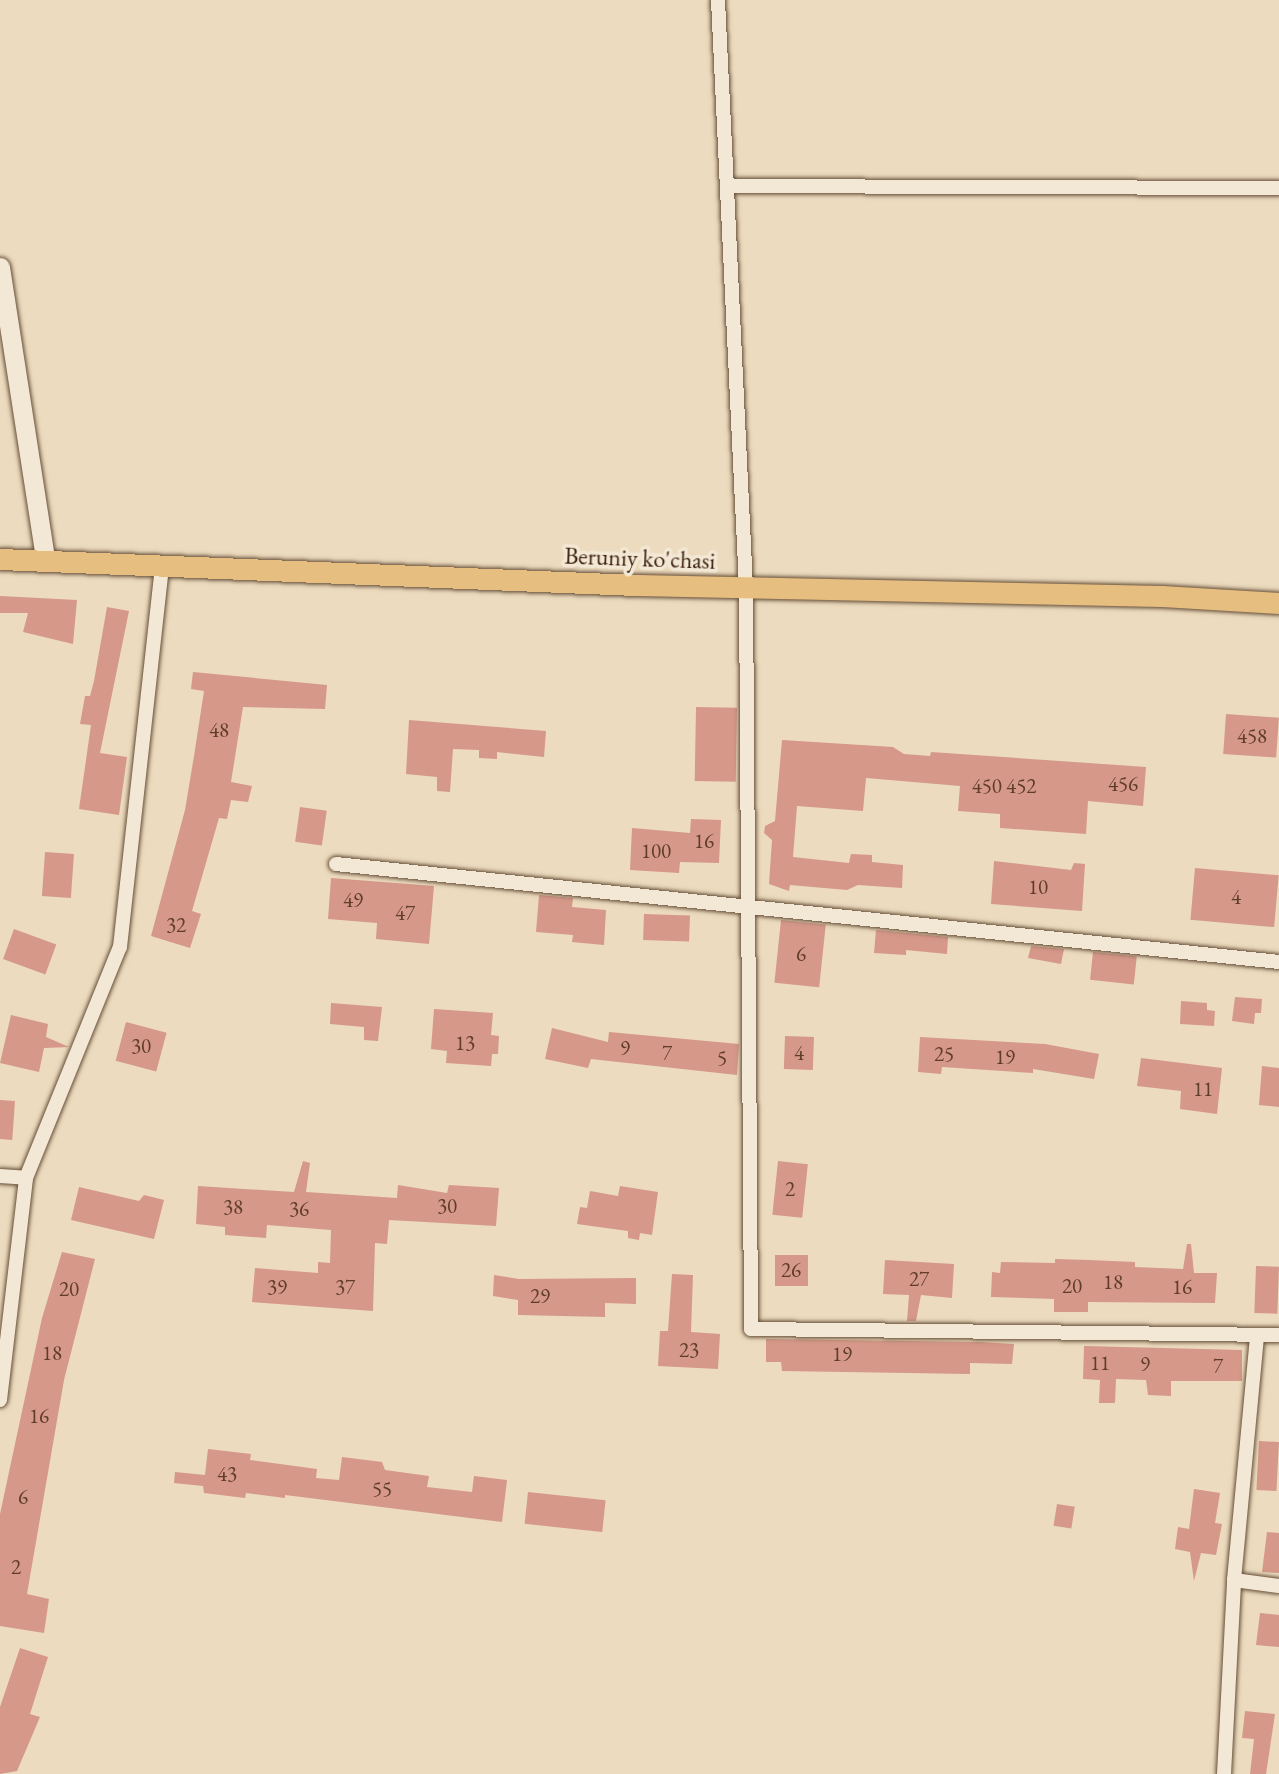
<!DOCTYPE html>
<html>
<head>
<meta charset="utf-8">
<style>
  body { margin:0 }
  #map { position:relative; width:1279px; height:1774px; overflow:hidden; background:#ecdbbe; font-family:"EB Garamond",serif }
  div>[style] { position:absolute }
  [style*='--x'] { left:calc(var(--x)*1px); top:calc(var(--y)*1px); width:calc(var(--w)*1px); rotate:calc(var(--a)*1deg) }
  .building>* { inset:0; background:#d59889; transform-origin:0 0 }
  .roads { filter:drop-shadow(0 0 2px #664e38) drop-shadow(0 0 2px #664e38) }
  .street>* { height:14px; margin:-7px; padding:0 7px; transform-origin:7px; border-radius:7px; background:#f3e8d5 }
  .secondary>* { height:19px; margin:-9.5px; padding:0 9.5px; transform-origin:9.5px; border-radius:9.5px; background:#f3e8d5 }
  .primary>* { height:21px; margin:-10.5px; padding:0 10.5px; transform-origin:10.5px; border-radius:10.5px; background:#e6be7f }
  span { translate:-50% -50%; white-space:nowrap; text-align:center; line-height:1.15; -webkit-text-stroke:7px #f3e8d5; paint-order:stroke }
  .number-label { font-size:21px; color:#603d2a }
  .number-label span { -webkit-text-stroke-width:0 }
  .street-label { font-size:24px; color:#391f0b }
</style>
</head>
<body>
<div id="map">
  <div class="building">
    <div style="clip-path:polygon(0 596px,77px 600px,73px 644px,23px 632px,28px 613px,0 613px)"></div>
    <div style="clip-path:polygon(107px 607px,129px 611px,100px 753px,127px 757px,119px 815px,79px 809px,91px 725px,80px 724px,85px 696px,90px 696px,94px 681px)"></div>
    <div style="clip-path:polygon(193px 672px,327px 685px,325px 709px,243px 707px,231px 782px,252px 786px,248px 802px,231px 800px,227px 819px,219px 818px,192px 911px,201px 914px,190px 948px,151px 936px,185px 810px,194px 756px,204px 691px,191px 689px)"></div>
    <div style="left:696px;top:707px;width:41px;height:74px;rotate:1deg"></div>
    <div style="left:1226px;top:714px;width:53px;height:40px;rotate:4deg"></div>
    <div style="clip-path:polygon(409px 720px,546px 731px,544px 757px,497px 752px,497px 759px,479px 758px,479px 750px,453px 749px,450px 792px,437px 791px,437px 777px,406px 774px)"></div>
    <div style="clip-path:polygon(782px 740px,893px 747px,904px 754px,930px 756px,931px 752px,1146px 767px,1143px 806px,1088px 801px,1086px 834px,1000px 828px,1000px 814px,958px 811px,960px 786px,866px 778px,863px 811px,797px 806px,793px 857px,849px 863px,851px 854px,872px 855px,872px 862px,903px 865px,902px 888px,858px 885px,847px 890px,790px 885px,789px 891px,769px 884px,772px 840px,764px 833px,765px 826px,775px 821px)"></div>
    <div style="left:300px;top:807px;width:27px;height:35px;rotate:8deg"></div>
    <div style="clip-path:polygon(691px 819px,721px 820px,719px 863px,680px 862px,679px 873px,630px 870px,632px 828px,690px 833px)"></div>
    <div style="left:45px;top:852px;width:29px;height:44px;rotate:4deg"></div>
    <div style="clip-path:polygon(994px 861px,1071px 870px,1074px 863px,1085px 864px,1082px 911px,991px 904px)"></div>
    <div style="left:1195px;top:868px;width:84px;height:52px;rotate:5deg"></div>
    <div style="clip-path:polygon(331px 878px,434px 886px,429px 944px,376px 939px,377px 923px,328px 919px)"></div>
    <div style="clip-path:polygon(539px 895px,573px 898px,572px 907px,606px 910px,604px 945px,572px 942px,573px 935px,536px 932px)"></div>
    <div style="left:644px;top:914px;width:46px;height:26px;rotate:2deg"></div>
    <div style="left:781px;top:920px;width:45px;height:63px;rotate:6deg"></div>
    <div style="left:14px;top:929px;width:45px;height:32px;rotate:20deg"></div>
    <div style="clip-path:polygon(876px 930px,948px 937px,947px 954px,906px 950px,906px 955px,874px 953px)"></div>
    <div style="clip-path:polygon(1031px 946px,1064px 949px,1061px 964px,1028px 958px)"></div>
    <div style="left:1093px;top:952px;width:44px;height:28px;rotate:6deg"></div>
    <div style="clip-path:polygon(1235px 997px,1262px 999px,1261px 1013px,1255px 1013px,1254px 1024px,1232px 1021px)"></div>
    <div style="clip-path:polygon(1181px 1001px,1207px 1003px,1207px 1010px,1215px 1011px,1214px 1026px,1180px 1024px)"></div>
    <div style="clip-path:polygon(331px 1003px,382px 1007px,378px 1041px,364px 1040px,364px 1027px,330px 1024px)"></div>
    <div style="clip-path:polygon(434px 1009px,493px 1013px,491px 1035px,499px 1036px,498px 1054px,492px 1054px,491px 1066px,446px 1063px,447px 1051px,431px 1049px)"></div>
    <div style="clip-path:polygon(11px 1015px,48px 1024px,46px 1037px,69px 1047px,44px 1048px,39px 1072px,0 1063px)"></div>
    <div style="left:126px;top:1022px;width:42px;height:40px;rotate:15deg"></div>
    <div style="clip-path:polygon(552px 1028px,608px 1042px,609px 1032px,739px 1044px,737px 1075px,591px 1059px,588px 1068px,545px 1059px)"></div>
    <div style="left:785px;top:1036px;width:29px;height:33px;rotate:2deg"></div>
    <div style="clip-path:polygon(920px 1037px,1045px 1044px,1099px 1054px,1094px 1079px,1033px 1069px,1033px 1073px,942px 1067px,941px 1074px,918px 1072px)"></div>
    <div style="clip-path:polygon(1141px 1058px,1222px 1068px,1217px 1114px,1180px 1109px,1181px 1091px,1137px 1086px)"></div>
    <div style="clip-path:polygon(1262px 1066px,1279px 1068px,1279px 1107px,1259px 1105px)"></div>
    <div style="left:0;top:1100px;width:15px;height:39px;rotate:4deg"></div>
    <div style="clip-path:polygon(303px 1161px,310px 1163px,306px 1192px,397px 1198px,398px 1185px,447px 1193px,449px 1185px,499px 1188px,496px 1226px,389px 1220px,387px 1244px,375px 1243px,373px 1311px,252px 1302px,255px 1268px,318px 1273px,318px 1262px,330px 1263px,331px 1230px,267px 1225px,266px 1238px,225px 1235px,225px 1227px,196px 1224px,198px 1186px,294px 1192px)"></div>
    <div style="left:778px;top:1161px;width:30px;height:54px;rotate:6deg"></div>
    <div style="clip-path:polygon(620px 1186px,658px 1192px,652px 1235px,640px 1233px,639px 1240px,628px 1238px,628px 1231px,577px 1224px,580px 1207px,587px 1208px,590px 1191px,618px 1196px)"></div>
    <div style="clip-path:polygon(79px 1187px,139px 1201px,144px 1195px,164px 1200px,154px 1239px,71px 1220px)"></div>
    <div style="clip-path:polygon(1187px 1244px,1191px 1244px,1194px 1273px,1217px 1273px,1215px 1303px,1088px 1302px,1088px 1312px,1054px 1312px,1054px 1299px,991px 1297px,992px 1272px,1000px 1273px,1001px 1262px,1055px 1263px,1055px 1259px,1089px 1260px,1135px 1262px,1135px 1267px,1183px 1269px)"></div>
    <div style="clip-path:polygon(62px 1252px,95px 1259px,64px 1380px,27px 1594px,49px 1599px,44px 1633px,0 1626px,0 1514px,42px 1318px)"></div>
    <div style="left:775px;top:1255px;width:33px;height:31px"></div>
    <div style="clip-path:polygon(885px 1260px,954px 1264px,952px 1298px,921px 1295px,916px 1321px,907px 1321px,909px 1295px,883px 1294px)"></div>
    <div style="left:1256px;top:1266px;width:23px;height:47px;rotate:2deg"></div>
    <div style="clip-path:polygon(672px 1274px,693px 1275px,691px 1332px,720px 1334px,718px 1369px,658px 1366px,660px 1331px,668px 1331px)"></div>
    <div style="clip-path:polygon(494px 1275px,519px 1279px,636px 1278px,636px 1304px,605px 1303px,605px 1317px,518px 1315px,518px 1300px,493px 1296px)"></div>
    <div style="clip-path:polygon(766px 1339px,980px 1342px,1014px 1344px,1012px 1364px,970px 1363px,970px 1374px,782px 1371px,781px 1362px,766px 1362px)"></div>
    <div style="clip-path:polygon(1084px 1346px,1242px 1350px,1242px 1381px,1171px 1381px,1171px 1396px,1148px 1395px,1146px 1380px,1116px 1379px,1115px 1403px,1099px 1403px,1100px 1380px,1083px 1379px)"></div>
    <div style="left:1259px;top:1441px;width:20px;height:49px;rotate:3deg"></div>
    <div style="clip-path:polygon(208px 1449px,251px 1454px,250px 1460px,317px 1469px,316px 1478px,339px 1480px,342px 1457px,382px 1462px,385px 1470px,429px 1476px,427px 1487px,472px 1492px,474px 1476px,507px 1480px,502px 1522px,285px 1495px,285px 1498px,246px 1493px,245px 1498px,204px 1493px,203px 1486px,174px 1483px,175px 1472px,205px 1475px)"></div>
    <div style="clip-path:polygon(1194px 1489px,1220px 1493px,1215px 1523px,1222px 1524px,1216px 1555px,1201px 1553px,1194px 1581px,1190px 1552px,1175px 1549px,1178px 1527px,1189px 1529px)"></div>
    <div style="left:528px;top:1492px;width:78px;height:32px;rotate:6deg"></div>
    <div style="left:1057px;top:1504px;width:18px;height:22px;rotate:9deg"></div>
    <div style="clip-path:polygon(1267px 1532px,1279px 1533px,1279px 1573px,1262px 1572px)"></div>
    <div style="clip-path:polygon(1260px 1613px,1279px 1615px,1279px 1647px,1256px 1645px)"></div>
    <div style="clip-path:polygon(20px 1648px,48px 1657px,30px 1714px,40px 1717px,17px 1771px,0 1774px,0 1707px)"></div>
    <div style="clip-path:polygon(1245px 1711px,1275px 1714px,1266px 1774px,1250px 1774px,1254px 1739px,1242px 1738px)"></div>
  </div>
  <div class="roads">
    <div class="street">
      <div style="--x:718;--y:0;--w:588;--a:87.27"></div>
      <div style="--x:746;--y:587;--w:742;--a:89.61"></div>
      <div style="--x:751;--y:1329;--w:528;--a:0.65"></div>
      <div style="--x:727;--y:186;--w:552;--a:0.21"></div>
      <div style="--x:336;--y:864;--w:948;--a:5.93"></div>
      <div style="--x:0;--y:1176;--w:26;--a:4"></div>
      <div style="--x:0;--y:1400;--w:224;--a:-83.3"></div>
      <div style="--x:26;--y:1178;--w:249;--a:-67.9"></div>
      <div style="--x:120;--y:947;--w:384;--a:-83.7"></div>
      <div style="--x:1234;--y:1580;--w:45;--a:7.6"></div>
      <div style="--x:1224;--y:1774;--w:194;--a:-87"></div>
      <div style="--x:1234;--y:1580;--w:246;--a:-84.6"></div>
    </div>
    <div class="secondary">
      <div style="--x:0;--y:267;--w:294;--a:81.2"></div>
    </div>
    <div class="primary">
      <div style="--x:0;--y:559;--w:638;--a:2.34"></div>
      <div style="--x:637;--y:585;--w:525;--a:1.2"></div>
      <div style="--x:1162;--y:596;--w:117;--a:3.4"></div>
    </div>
  </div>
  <div class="number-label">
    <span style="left:219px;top:730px">48</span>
    <span style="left:1252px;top:736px">458</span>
    <span style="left:1123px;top:784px">456</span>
    <span style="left:1004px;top:786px">450 452</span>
    <span style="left:704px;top:841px">16</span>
    <span style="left:656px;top:851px">100</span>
    <span style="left:1038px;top:887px">10</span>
    <span style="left:1236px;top:897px">4</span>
    <span style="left:353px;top:900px">49</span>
    <span style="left:405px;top:913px">47</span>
    <span style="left:176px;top:925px">32</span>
    <span style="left:801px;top:954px">6</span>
    <span style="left:465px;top:1043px">13</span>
    <span style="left:141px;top:1046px">30</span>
    <span style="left:625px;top:1048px">9</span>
    <span style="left:667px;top:1053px">7</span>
    <span style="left:799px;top:1053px">4</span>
    <span style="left:944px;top:1054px">25</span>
    <span style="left:1005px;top:1057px">19</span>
    <span style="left:722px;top:1058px">5</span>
    <span style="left:1203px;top:1089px">11</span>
    <span style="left:790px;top:1189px">2</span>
    <span style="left:447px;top:1206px">30</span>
    <span style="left:233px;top:1207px">38</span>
    <span style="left:299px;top:1209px">36</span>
    <span style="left:791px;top:1270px">26</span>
    <span style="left:919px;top:1279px">27</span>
    <span style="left:1113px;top:1282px">18</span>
    <span style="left:1072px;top:1286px">20</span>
    <span style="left:277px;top:1287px">39</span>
    <span style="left:345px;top:1287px">37</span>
    <span style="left:1182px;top:1287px">16</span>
    <span style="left:69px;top:1289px">20</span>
    <span style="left:540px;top:1296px">29</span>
    <span style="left:689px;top:1350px">23</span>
    <span style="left:52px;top:1353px">18</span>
    <span style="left:842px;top:1354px">19</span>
    <span style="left:1100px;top:1363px">11</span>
    <span style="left:1145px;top:1364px">9</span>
    <span style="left:1218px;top:1366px">7</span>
    <span style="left:39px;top:1416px">16</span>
    <span style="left:227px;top:1474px">43</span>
    <span style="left:382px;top:1489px">55</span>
    <span style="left:23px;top:1497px">6</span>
    <span style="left:16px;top:1567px">2</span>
  </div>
  <div class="street-label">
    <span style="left:640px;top:558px;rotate:2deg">Beruniy ko'chasi</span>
  </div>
</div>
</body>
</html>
